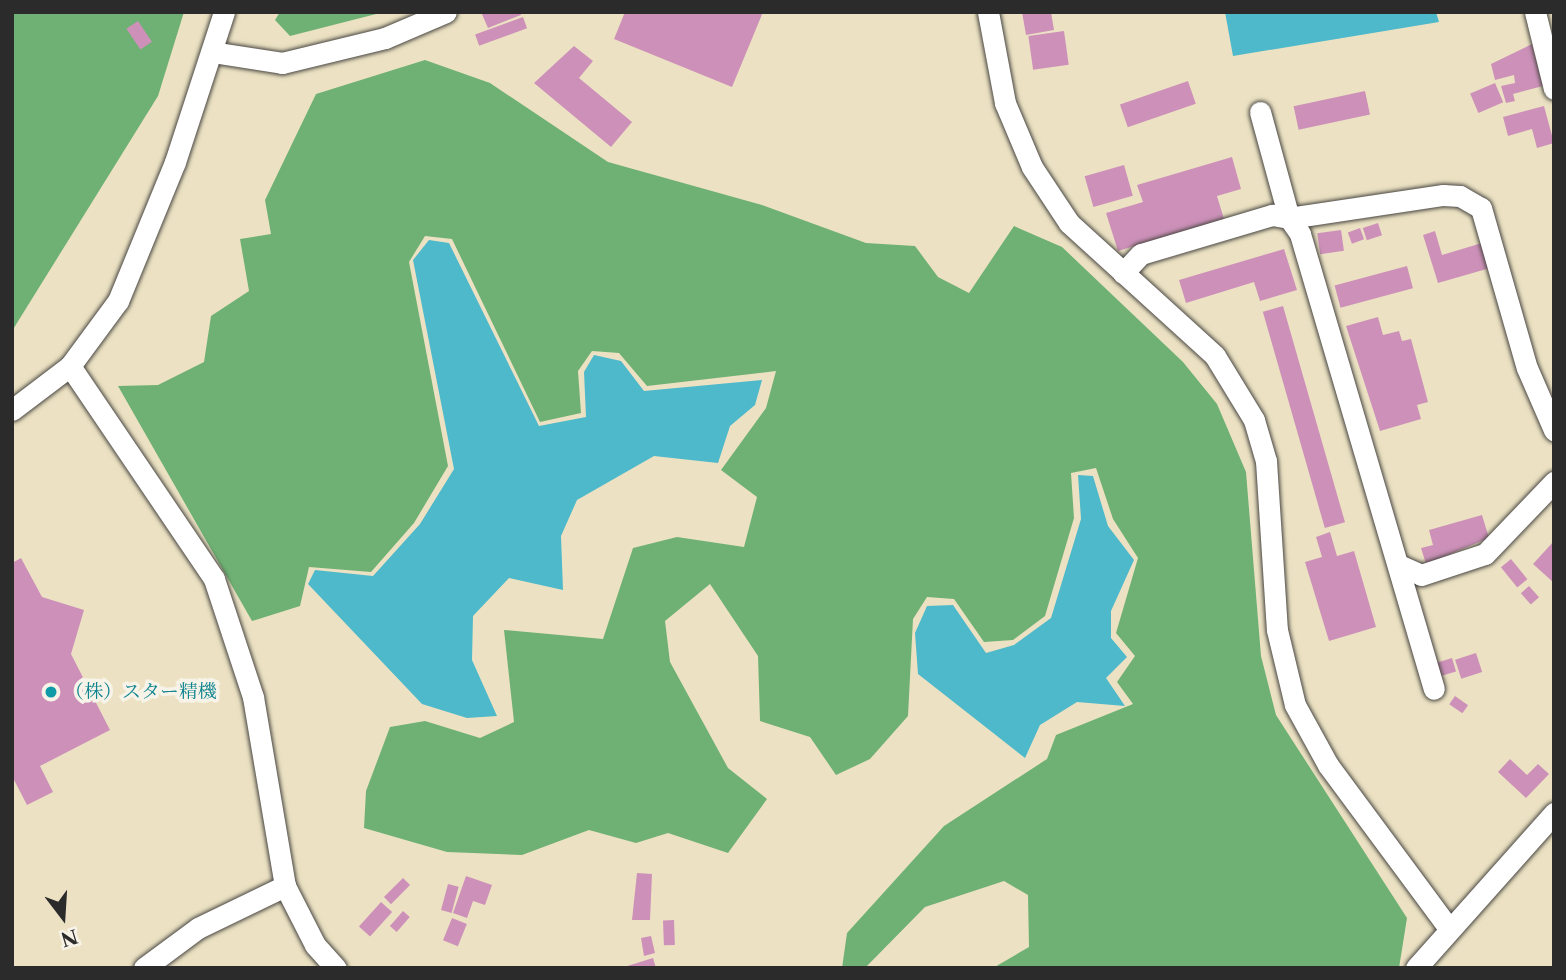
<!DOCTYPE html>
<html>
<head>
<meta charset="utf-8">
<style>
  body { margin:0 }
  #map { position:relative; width:1566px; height:980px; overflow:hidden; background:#ece2c3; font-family:"Libre Caslon Text","Noto Serif JP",serif }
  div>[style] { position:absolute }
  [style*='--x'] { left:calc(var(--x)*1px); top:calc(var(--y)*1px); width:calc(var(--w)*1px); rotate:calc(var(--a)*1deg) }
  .forest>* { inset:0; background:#6fb174 }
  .water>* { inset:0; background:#4eb9ca }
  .building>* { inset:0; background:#cd91b9; transform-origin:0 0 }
  .roads { filter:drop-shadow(0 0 2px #484642) drop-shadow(0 0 2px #484642) }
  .minor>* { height:21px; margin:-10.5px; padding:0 10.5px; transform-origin:10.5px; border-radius:10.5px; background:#fff }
  .dots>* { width:19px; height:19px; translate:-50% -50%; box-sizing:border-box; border:4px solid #f7f3e8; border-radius:50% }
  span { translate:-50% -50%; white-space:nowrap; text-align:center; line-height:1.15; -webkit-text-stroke:7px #f7f3e8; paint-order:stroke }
  .culture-label { font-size:19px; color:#0d838f }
  .left { translate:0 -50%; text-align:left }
  .frame { position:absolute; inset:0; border:14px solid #2b2b2b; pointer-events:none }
  .north { position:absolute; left:28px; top:882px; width:70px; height:70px; -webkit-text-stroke:5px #f7f3e8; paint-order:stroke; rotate:163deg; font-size:19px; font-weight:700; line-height:28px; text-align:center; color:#2b2b2b }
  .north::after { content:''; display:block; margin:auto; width:24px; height:32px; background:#2b2b2b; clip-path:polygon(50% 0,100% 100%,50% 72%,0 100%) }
</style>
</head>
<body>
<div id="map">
  <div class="forest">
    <div style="clip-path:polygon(12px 12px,184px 12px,158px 96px,12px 331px)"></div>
    <div style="clip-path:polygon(280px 12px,384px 12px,290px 36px,275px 20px)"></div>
    <div style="clip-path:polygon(425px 60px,490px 83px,608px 162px,762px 205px,866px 243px,915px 246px,938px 277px,969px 293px,1014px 226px,1062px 247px,1183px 362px,1217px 404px,1246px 472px,1261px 656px,1276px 715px,1407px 918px,1399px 968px,993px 968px,1029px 947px,1028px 895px,1004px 881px,925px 907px,865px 968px,842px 968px,847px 933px,944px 826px,1047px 759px,1056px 735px,1133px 704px,1117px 682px,1135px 656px,1116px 633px,1138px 558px,1113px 519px,1096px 468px,1071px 473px,1074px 518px,1045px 616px,1013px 640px,984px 642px,954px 599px,927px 597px,913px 619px,908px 716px,870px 759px,836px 775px,810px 737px,760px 721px,758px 656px,710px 584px,665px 621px,670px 662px,728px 768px,767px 799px,728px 853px,668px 833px,636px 843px,589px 830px,522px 855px,447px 852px,364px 828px,366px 791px,390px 727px,425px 721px,480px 738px,514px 722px,504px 630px,603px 639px,633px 548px,677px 537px,744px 547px,757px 497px,721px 470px,766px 408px,776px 371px,647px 386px,619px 353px,592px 351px,578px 371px,581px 413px,540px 422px,452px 239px,425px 236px,409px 262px,448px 466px,414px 523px,371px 572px,309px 567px,300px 606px,252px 621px,118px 386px,158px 385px,204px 362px,211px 316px,249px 291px,240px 239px,271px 234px,265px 200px,316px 94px)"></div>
  </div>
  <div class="water">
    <div style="clip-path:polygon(1225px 12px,1436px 12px,1439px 22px,1233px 56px)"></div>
    <div style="clip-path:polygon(429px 240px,449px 243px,539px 426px,586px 417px,584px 372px,594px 355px,621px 361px,644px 391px,762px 380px,755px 405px,730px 426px,718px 463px,654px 456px,577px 500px,561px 536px,563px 590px,509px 578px,473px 616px,472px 660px,497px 716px,467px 718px,422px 704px,308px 584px,315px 570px,373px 576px,420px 524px,454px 469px,413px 260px)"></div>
    <div style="clip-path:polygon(1078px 475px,1093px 476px,1108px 526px,1134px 560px,1111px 611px,1111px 638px,1127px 657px,1106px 678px,1125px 706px,1077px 702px,1040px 725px,1025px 758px,918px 674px,915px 633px,927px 606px,953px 605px,986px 653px,1014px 645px,1051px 618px,1081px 519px)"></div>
  </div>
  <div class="building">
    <div style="clip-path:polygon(481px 12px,520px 12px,521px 15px,488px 28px)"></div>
    <div style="clip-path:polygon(625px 12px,763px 12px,732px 87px,614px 39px)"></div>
    <div style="clip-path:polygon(1022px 12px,1051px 12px,1054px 30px,1026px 35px)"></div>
    <div style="left:523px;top:17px;width:12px;height:51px;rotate:70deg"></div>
    <div style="left:138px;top:21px;width:25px;height:14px;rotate:56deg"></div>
    <div style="left:1064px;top:31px;width:34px;height:36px;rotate:82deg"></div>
    <div style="clip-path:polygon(1532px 44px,1543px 86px,1513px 94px,1515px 101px,1506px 103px,1501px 86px,1515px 83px,1514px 75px,1495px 80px,1491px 64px)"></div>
    <div style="clip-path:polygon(574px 46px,593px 61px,579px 78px,632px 122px,611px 147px,534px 83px)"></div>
    <div style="left:1188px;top:81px;width:24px;height:72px;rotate:71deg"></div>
    <div style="left:1495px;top:83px;width:21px;height:27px;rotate:67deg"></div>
    <div style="left:1365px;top:91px;width:24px;height:73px;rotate:78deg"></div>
    <div style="clip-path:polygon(1544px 106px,1554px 143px,1537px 148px,1532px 129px,1508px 136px,1503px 117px)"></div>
    <div style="clip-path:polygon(1232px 157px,1241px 189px,1217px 196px,1224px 219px,1118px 251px,1106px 213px,1143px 202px,1137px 185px)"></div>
    <div style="left:1124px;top:165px;width:32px;height:41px;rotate:74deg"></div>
    <div style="left:1378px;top:223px;width:13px;height:16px;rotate:72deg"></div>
    <div style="left:1360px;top:228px;width:12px;height:13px;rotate:70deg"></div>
    <div style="left:1341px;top:230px;width:21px;height:24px;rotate:82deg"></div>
    <div style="clip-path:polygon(1435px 231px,1442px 255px,1482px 243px,1490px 268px,1438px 283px,1423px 235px)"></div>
    <div style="clip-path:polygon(1284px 249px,1297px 290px,1260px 301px,1254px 282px,1186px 303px,1179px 280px)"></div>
    <div style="left:1407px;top:266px;width:23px;height:75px;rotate:75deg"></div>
    <div style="left:1283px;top:306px;width:225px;height:21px;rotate:74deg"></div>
    <div style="clip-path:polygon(1378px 317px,1383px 335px,1399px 331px,1402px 341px,1411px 339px,1428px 402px,1417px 405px,1421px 419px,1380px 431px,1346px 326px)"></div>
    <div style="clip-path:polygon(1482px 515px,1489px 538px,1426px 564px,1421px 548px,1433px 545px,1429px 530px)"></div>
    <div style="clip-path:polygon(1330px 532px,1337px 556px,1354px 551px,1376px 627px,1329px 641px,1305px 562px,1322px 557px,1316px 537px)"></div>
    <div style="clip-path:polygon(1554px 541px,1554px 583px,1533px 564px)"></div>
    <div style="clip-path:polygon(21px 558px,42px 597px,84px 610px,71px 654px,110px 730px,40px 766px,53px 792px,27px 805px,12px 776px,12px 563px)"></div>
    <div style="left:1511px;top:559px;width:26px;height:13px;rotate:51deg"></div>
    <div style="left:1529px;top:586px;width:15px;height:11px;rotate:48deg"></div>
    <div style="left:1476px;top:653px;width:20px;height:22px;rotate:72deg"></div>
    <div style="left:1452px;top:658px;width:14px;height:16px;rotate:73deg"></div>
    <div style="left:1455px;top:696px;width:16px;height:10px;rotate:35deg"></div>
    <div style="clip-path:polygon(1510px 759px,1527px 775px,1538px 764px,1549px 774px,1526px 798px,1498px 772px)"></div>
    <div style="clip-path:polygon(637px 873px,652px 874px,650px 920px,632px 920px)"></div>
    <div style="clip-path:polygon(466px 876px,492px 885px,485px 905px,473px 901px,467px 918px,453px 913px)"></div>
    <div style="left:403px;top:878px;width:10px;height:27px;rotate:45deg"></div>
    <div style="left:448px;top:884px;width:11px;height:27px;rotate:15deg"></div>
    <div style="left:381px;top:902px;width:15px;height:33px;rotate:42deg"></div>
    <div style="left:403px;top:911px;width:9px;height:20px;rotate:41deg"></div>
    <div style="left:452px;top:918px;width:16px;height:24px;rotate:22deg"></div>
    <div style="left:674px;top:920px;width:25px;height:11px;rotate:88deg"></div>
    <div style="clip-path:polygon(651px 936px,655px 953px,644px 956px,641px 938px)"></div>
    <div style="clip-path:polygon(653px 958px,656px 968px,624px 968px,624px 967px)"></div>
  </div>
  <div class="roads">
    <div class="minor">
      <div style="--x:988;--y:12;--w:93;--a:79.4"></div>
      <div style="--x:1005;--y:103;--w:69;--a:67.1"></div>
      <div style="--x:1032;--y:167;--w:67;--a:56.5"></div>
      <div style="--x:1069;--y:223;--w:197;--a:42.3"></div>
      <div style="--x:1215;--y:356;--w:75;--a:58.6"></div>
      <div style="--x:1254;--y:420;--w:43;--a:73.7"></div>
      <div style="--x:1266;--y:461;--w:169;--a:86.3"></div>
      <div style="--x:1277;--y:630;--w:77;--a:76.5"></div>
      <div style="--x:1295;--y:705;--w:68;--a:61.2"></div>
      <div style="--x:1328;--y:765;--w:202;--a:53.5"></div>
      <div style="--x:1535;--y:12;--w:79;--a:76.1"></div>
      <div style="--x:212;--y:52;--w:71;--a:8.9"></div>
      <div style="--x:282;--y:63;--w:106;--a:-13.6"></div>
      <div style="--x:385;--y:38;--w:66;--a:-23.1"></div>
      <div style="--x:1260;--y:112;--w:110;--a:74.7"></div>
      <div style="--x:1289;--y:218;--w:156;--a:-8.5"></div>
      <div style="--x:1443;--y:195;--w:17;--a:3"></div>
      <div style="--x:1460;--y:196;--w:24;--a:30"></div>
      <div style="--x:1481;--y:208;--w:166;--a:74"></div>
      <div style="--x:1527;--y:368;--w:68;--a:66.5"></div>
      <div style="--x:1123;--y:273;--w:26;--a:-47"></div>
      <div style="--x:1141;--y:254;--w:137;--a:-16.6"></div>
      <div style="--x:1272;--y:215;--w:17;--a:10"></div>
      <div style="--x:1289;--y:218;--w:19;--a:55"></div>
      <div style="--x:1300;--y:234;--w:474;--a:73.6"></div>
      <div style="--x:70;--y:366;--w:257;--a:55.9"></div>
      <div style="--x:214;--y:579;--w:124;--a:71.7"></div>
      <div style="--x:253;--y:697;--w:192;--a:80.4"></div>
      <div style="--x:285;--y:886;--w:66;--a:63"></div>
      <div style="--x:315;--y:945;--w:31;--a:48"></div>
      <div style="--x:12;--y:410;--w:73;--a:-37.2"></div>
      <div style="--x:70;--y:366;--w:81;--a:-53.6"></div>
      <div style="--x:118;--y:301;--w:150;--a:-67.7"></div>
      <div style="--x:175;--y:162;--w:158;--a:-71.9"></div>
      <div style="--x:1399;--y:565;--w:24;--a:24"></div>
      <div style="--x:1421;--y:575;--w:67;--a:-18.2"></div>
      <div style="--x:1485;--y:554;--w:100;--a:-46.2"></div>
      <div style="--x:144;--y:968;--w:67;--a:-36.5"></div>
      <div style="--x:198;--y:928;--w:97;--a:-25.8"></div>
      <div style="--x:1416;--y:968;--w:208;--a:-48.3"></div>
    </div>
  </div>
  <div class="dots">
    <div style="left:51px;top:692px;background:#0f9aa8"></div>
  </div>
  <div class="culture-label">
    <span class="left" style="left:65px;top:692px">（株）スター精機</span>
  </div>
  <div class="frame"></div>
  <div class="north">N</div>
</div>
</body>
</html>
